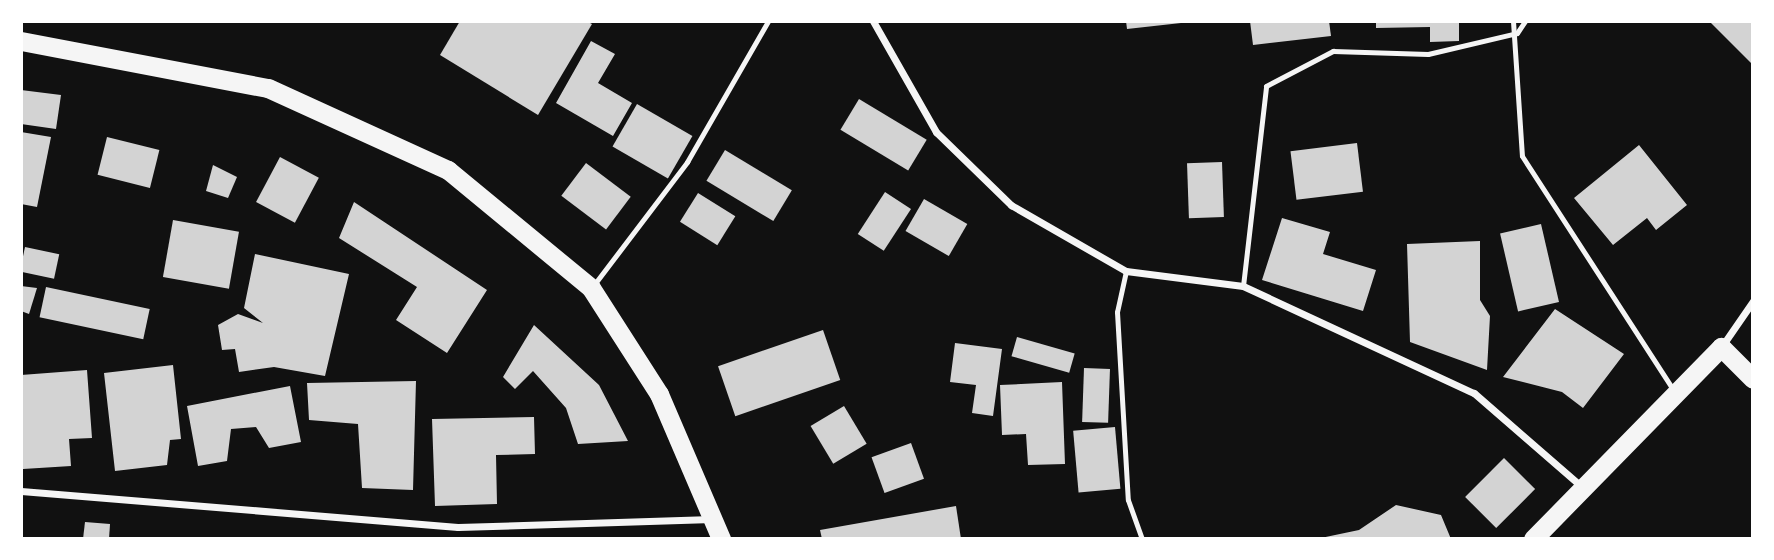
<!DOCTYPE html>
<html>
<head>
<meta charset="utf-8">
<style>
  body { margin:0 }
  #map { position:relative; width:1774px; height:560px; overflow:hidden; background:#111; font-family:Arial,sans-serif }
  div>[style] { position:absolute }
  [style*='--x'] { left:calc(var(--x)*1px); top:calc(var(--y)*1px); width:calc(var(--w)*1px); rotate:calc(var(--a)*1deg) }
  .building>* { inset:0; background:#d3d3d3; transform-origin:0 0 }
  .service>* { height:5px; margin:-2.5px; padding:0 2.5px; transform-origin:2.5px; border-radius:2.5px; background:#f5f5f5 }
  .minor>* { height:7px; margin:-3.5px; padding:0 3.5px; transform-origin:3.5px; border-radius:3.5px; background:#f5f5f5 }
  .trunk>* { height:19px; margin:-9.5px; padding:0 9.5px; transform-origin:9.5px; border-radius:9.5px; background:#f5f5f5 }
  span { translate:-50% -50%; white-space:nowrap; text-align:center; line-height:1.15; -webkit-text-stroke:7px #fff; paint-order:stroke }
  .frame { position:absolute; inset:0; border:23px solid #fff; pointer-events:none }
</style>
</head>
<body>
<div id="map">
  <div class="building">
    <div style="clip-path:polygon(460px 21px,586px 21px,592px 24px,538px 115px,440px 55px)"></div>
    <div style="clip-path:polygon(1126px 21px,1181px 21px,1181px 23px,1127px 29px)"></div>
    <div style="clip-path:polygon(1250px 21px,1329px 21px,1331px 36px,1253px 45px)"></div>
    <div style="clip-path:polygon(1376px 21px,1459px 21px,1459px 41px,1430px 42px,1430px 27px,1376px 28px)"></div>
    <div style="clip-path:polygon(1713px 21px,1753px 21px,1753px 65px,1711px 23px)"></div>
    <div style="clip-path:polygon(591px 41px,615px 54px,598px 83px,632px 103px,613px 136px,556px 103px)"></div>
    <div style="clip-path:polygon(21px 90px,61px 95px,56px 129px,21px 124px)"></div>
    <div style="left:859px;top:99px;width:79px;height:36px;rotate:31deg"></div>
    <div style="left:637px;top:104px;width:64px;height:49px;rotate:30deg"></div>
    <div style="clip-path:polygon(21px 132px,51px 137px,37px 207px,21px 204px)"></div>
    <div style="left:107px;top:137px;width:54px;height:39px;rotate:14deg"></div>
    <div style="left:1357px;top:143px;width:49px;height:67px;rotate:83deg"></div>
    <div style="clip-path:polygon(1639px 145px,1687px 205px,1656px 230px,1647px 218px,1613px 245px,1574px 198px)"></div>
    <div style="left:725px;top:150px;width:78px;height:36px;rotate:31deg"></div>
    <div style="left:280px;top:157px;width:44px;height:51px;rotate:28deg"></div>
    <div style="left:1222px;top:162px;width:55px;height:35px;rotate:88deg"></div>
    <div style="left:586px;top:163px;width:56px;height:41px;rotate:37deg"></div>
    <div style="clip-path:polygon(213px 165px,237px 177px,228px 198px,206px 191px)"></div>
    <div style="left:885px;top:192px;width:31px;height:50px;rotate:33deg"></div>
    <div style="left:698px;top:193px;width:44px;height:34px;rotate:32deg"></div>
    <div style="left:924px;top:199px;width:50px;height:37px;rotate:30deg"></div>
    <div style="clip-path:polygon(354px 202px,487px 290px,447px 353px,396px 320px,417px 287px,339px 238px)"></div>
    <div style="clip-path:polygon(1282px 218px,1330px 232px,1323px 254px,1376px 270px,1363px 311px,1262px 280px)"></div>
    <div style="left:173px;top:220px;width:67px;height:58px;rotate:10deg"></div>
    <div style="left:1541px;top:224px;width:80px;height:42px;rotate:77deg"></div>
    <div style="clip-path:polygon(1480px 241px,1480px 300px,1490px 316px,1487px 370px,1410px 342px,1407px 244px)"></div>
    <div style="left:25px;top:247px;width:35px;height:25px;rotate:12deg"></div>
    <div style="clip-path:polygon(255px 254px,349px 274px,325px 376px,274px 367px,239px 372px,235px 349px,222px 350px,218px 325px,238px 314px,263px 323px,244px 308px)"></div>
    <div style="clip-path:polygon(21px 286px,37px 288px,29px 314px,21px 311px)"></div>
    <div style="left:46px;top:287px;width:106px;height:31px;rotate:12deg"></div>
    <div style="clip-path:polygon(1555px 309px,1624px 354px,1583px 408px,1562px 392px,1503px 377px)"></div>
    <div style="clip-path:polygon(534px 325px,599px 385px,628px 441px,578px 444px,566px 408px,533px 371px,515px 389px,503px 377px)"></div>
    <div style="left:823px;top:330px;width:53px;height:111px;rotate:71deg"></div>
    <div style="left:1017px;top:337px;width:60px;height:20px;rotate:16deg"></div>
    <div style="clip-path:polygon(955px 343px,1002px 349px,993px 416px,972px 413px,976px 385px,950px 382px)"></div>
    <div style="clip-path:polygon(173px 365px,181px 439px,170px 440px,167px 465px,115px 471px,104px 373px)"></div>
    <div style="left:1084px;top:368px;width:26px;height:54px;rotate:2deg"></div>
    <div style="clip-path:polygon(87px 370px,92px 438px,69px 439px,71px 466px,23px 469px,21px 375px)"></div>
    <div style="clip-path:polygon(416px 381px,413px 490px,362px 488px,358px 424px,309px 420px,307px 383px)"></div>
    <div style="clip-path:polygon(1062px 382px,1065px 464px,1028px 465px,1026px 434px,1002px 435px,1000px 385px)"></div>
    <div style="clip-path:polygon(290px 386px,301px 442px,269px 448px,256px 427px,231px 429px,227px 461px,198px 466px,187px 406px)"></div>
    <div style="left:844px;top:406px;width:44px;height:39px;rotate:59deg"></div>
    <div style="clip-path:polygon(534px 417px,535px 454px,496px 455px,497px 504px,435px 506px,432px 419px)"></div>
    <div style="left:1115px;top:427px;width:62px;height:42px;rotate:85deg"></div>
    <div style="left:911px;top:443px;width:38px;height:42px;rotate:70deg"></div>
    <div style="left:1504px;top:458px;width:44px;height:55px;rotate:45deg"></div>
    <div style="clip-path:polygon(1396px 505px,1441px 515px,1451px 539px,1316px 539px,1359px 530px)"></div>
    <div style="clip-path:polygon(956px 506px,961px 539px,822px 539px,820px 530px)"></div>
    <div style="clip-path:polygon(85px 522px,110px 524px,109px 539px,83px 539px)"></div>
  </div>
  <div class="service">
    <div style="--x:1513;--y:21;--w:135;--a:86.2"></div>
    <div style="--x:1522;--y:156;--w:278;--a:57.1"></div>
    <div style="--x:1517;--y:33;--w:14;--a:-56"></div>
    <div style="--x:1126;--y:271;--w:42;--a:102.4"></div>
    <div style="--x:1117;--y:312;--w:188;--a:86.7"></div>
    <div style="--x:1128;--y:500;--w:41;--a:70.3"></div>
    <div style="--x:593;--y:286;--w:156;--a:-52.8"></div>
    <div style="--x:687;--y:162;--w:163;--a:-60.1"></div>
    <div style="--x:1243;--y:286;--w:201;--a:-83.4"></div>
    <div style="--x:1266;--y:86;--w:76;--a:-27.6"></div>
    <div style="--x:1333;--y:51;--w:95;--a:1.8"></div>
    <div style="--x:1428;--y:54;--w:91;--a:-13.3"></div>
  </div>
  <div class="minor">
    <div style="--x:873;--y:21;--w:128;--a:60.4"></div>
    <div style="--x:936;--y:132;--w:105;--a:44.2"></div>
    <div style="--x:1011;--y:205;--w:133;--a:29.9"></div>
    <div style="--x:1126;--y:271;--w:118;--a:7.3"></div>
    <div style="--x:1243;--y:286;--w:255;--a:24.9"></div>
    <div style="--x:1474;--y:393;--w:143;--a:41"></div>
    <div style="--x:1722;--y:346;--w:55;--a:-55.4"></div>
    <div style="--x:21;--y:491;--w:438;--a:4.7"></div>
    <div style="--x:458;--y:527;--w:254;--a:-1.8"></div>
  </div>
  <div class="trunk">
    <div style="--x:21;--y:41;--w:251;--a:10.8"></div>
    <div style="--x:268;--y:88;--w:198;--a:24.5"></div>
    <div style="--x:448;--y:170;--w:185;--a:39.5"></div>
    <div style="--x:591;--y:288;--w:126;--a:57.3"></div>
    <div style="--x:659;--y:394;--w:158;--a:66.8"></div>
    <div style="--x:1533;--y:539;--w:269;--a:-45.6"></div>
    <div style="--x:1721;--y:347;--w:45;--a:45"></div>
  </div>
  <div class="frame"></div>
</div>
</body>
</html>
